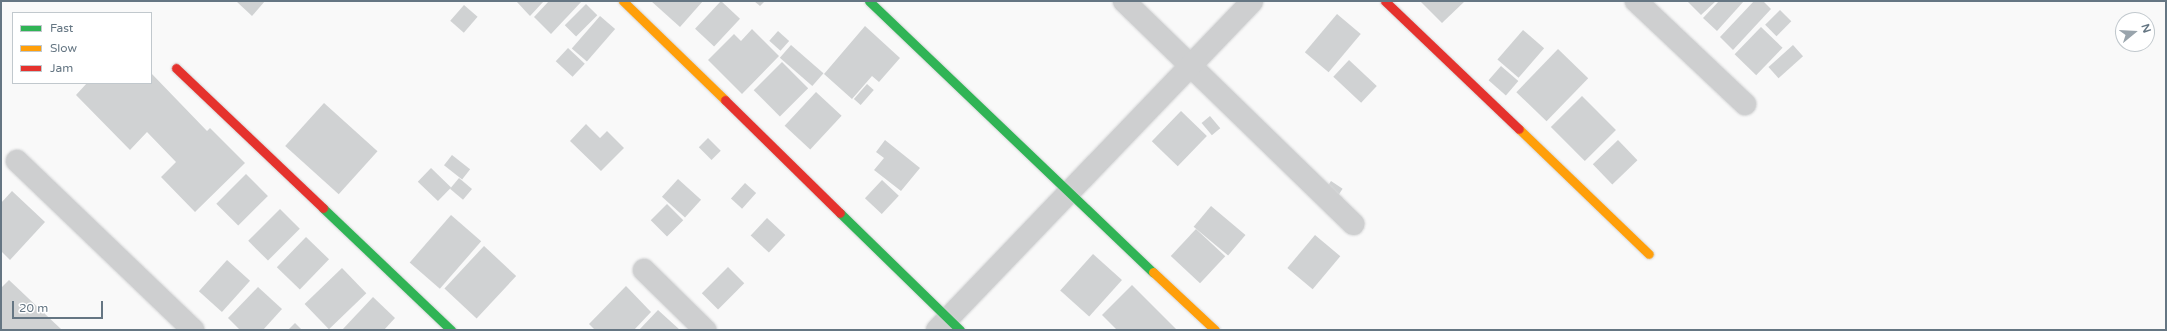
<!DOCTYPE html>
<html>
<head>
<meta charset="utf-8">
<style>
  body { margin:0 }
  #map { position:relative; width:2167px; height:331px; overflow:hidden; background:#f9f9f9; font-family:"Varela Round",sans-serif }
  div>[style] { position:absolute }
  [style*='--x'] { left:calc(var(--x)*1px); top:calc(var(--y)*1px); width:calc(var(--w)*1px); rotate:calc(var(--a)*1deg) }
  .building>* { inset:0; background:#d0d2d3; transform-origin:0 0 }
  .roads { filter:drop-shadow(0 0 1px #d5d6d7) drop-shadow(0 0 1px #d5d6d7) }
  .street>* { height:22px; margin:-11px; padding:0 11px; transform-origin:11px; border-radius:11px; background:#cecfd0 }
  .fast>* { height:9px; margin:-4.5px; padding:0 4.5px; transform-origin:4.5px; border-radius:4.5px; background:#30b455 }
  .slow>* { height:9px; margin:-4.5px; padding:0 4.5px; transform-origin:4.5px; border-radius:4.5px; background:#ff9f0a }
  .jam>* { height:9px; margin:-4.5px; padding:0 4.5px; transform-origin:4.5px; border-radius:4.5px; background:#e5322d }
  span { translate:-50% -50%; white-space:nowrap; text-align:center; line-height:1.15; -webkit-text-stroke:4px #fff; paint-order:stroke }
  .frame { position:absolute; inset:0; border:2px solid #657683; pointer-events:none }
  .legend { position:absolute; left:12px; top:12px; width:140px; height:72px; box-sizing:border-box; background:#fff; border:1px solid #c1c8cd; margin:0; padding:5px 7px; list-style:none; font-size:12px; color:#657683 }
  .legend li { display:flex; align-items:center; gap:8px; height:20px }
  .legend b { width:20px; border:1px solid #c1c8cd }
  .north { position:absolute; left:2115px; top:12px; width:40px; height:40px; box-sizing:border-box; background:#fff; border:1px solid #c1c8cd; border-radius:50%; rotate:72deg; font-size:11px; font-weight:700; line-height:16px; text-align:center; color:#657683 }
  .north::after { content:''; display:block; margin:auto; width:14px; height:18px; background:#99a4ac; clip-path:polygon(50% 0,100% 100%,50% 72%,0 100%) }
  .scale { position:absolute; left:12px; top:301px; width:91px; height:18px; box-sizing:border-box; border:2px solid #657683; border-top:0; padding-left:5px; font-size:12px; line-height:14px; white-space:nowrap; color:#657683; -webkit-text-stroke:3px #fff; paint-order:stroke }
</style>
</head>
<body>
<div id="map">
  <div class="building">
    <div style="clip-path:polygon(236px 1px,265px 1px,252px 16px)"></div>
    <div style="clip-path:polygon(516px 1px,544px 1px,530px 16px)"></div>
    <div style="clip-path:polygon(549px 1px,582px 1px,551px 34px,534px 17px)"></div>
    <div style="clip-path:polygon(651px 1px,703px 1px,680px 27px)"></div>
    <div style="left:721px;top:1px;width:26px;height:38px;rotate:43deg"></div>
    <div style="clip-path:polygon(754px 1px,765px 1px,760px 6px)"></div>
    <div style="clip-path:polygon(1420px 1px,1465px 1px,1442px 23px)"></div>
    <div style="clip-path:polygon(1687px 1px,1716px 1px,1701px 15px)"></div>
    <div style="clip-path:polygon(1719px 1px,1744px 1px,1717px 31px,1703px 18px)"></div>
    <div style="clip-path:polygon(1754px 1px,1763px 1px,1771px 9px,1733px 50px,1720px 37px)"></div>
    <div style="left:586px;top:4px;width:16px;height:30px;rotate:45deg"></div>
    <div style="left:464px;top:5px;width:18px;height:21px;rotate:41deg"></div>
    <div style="left:1780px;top:10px;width:16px;height:21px;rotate:45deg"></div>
    <div style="left:1337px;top:14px;width:31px;height:50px;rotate:40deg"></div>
    <div style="left:600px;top:16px;width:20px;height:43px;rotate:41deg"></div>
    <div style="clip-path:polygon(865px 26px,900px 58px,879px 82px,872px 76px,852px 99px,824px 74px)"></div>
    <div style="left:1761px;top:27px;width:30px;height:38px;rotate:44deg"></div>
    <div style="clip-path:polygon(752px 29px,779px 56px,742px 94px,708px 60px,734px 34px,741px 41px)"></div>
    <div style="left:1523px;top:30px;width:28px;height:39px;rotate:41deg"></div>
    <div style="left:778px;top:31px;width:15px;height:13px;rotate:42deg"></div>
    <div style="left:791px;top:45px;width:43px;height:17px;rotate:41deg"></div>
    <div style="left:1793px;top:45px;width:15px;height:33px;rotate:48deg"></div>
    <div style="left:568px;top:48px;width:23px;height:18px;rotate:43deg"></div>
    <div style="left:1558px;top:49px;width:42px;height:60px;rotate:44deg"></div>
    <div style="left:1349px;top:60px;width:38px;height:23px;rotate:43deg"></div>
    <div style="left:782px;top:62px;width:37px;height:40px;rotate:45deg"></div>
    <div style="left:1501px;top:66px;width:23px;height:19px;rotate:41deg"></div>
    <div style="clip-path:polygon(151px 73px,207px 131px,210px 128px,245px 163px,195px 212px,161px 177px,176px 162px,147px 132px,130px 150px,76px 95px,87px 83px,151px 83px)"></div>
    <div style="left:867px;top:84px;width:9px;height:20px;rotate:41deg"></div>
    <div style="left:816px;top:92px;width:35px;height:46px;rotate:43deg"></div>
    <div style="left:1582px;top:96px;width:48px;height:44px;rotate:45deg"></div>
    <div style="left:324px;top:103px;width:72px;height:58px;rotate:42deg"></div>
    <div style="left:1181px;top:111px;width:36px;height:42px;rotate:44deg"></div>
    <div style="left:1210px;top:116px;width:16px;height:11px;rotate:50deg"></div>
    <div style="clip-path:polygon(586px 124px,600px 138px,607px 131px,624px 148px,601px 171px,570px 141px)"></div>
    <div style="left:708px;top:138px;width:18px;height:13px;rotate:45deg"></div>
    <div style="clip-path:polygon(885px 140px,920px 168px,901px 191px,874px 170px,884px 158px,876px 152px)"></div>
    <div style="left:1618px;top:140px;width:28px;height:35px;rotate:46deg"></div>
    <div style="left:452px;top:155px;width:23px;height:13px;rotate:38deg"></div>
    <div style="left:431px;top:168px;width:28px;height:19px;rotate:44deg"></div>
    <div style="left:246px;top:174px;width:31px;height:42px;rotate:45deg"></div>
    <div style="left:459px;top:178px;width:17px;height:14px;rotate:40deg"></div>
    <div style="left:678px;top:179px;width:31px;height:24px;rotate:42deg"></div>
    <div style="left:882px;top:180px;width:23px;height:25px;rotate:43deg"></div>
    <div style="left:1331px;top:181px;width:14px;height:8px;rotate:34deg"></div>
    <div style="left:745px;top:183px;width:15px;height:21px;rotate:42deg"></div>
    <div style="clip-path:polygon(12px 191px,45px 222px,10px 260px,1px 251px,1px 203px)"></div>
    <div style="left:667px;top:204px;width:23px;height:23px;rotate:45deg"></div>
    <div style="left:1211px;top:206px;width:45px;height:27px;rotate:40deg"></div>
    <div style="left:280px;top:209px;width:28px;height:45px;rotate:45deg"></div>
    <div style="left:451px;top:215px;width:40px;height:63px;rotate:41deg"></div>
    <div style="left:767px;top:218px;width:25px;height:24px;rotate:43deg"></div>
    <div style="left:1196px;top:229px;width:40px;height:37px;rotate:43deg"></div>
    <div style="left:1315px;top:235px;width:33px;height:43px;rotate:40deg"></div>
    <div style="left:306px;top:237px;width:32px;height:42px;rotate:44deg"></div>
    <div style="left:484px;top:246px;width:44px;height:58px;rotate:43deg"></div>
    <div style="left:1093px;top:254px;width:39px;height:49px;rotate:42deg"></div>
    <div style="left:227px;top:260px;width:31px;height:42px;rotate:42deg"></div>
    <div style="left:728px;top:267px;width:23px;height:37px;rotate:45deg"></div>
    <div style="left:342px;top:268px;width:35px;height:52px;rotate:46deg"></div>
    <div style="clip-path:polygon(9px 280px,62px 330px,1px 330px,1px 288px)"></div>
    <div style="clip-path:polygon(1132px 285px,1176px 329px,1175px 330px,1117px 330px,1102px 315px)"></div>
    <div style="clip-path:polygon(626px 286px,651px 312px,634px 330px,595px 330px,589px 324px)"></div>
    <div style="clip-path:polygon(258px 287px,282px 309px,263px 330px,240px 330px,228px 318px)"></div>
    <div style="clip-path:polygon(373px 297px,395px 318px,384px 330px,342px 330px)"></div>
    <div style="clip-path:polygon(658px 310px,680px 330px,639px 330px)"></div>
    <div style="clip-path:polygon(295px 323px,302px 330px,288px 330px)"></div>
  </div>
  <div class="roads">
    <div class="street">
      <div style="--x:1124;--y:1;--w:320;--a:44.2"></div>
      <div style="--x:1636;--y:1;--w:150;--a:43.4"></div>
      <div style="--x:17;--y:161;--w:244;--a:43.8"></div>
      <div style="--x:644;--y:270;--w:86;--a:44.5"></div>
      <div style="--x:937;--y:330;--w:455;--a:-46.2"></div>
    </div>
    <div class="fast">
      <div style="--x:869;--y:1;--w:393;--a:43.7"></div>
      <div style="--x:323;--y:208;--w:177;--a:43.6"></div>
      <div style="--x:840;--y:213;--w:168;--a:44.3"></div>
    </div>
    <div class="slow">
      <div style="--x:623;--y:1;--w:142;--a:44.1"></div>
      <div style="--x:1519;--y:129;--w:180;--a:43.9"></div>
      <div style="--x:1153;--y:272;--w:85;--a:43.1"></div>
    </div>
    <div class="jam">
      <div style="--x:1385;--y:1;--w:185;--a:43.7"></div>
      <div style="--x:176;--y:68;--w:203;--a:43.6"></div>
      <div style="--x:725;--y:100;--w:161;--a:44.5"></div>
    </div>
  </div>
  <div class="frame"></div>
  <ul class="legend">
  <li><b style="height:5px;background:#30b455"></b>Fast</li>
  <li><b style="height:5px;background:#ff9f0a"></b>Slow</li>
  <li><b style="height:5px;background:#e5322d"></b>Jam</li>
  </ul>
  <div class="north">N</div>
  <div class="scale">20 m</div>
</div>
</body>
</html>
